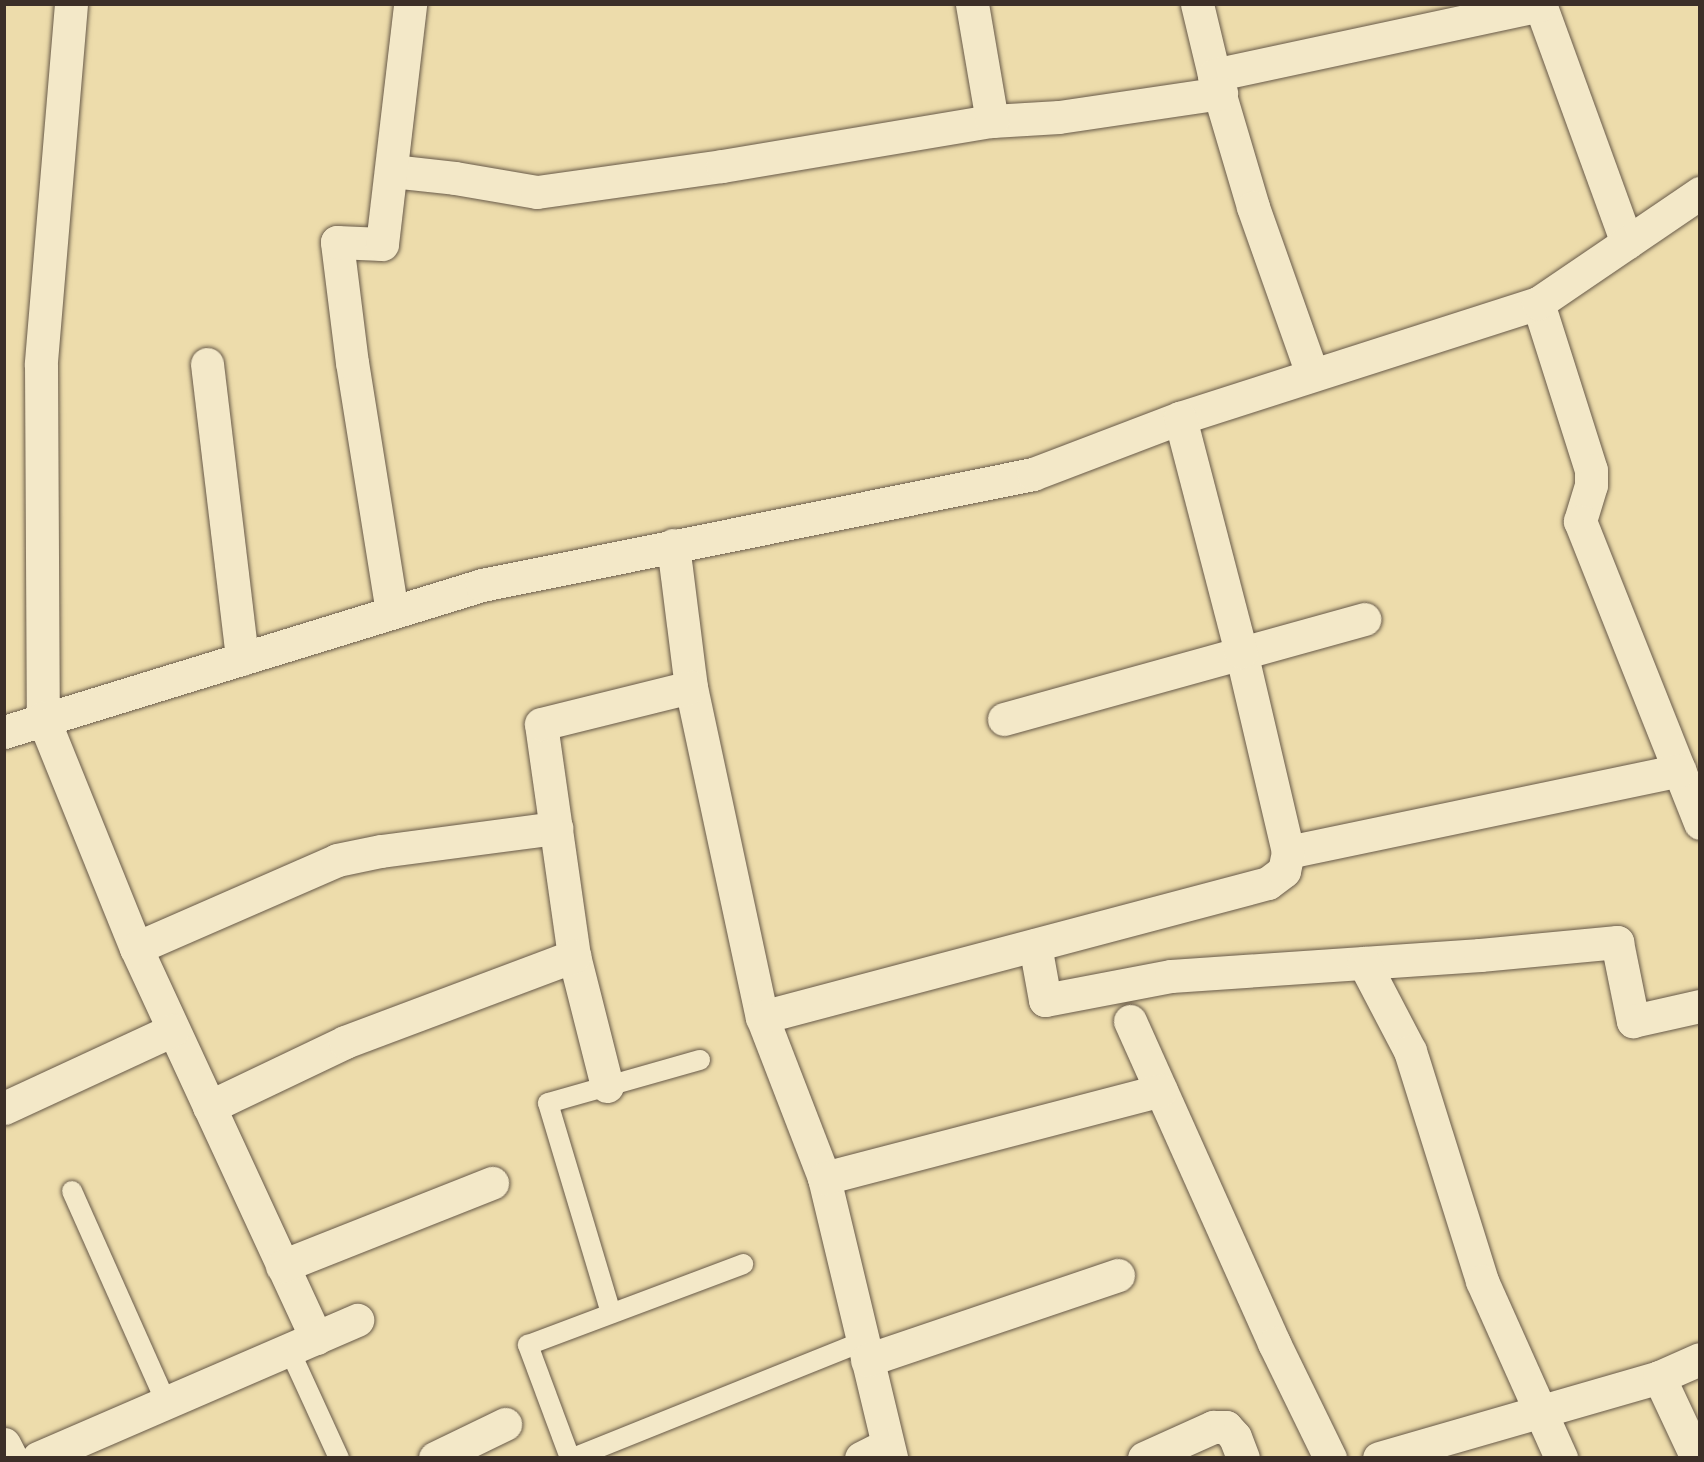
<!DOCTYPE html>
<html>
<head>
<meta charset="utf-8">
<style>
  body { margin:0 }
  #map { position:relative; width:1704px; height:1462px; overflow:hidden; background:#eddcab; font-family:"Gentium Book Plus",serif }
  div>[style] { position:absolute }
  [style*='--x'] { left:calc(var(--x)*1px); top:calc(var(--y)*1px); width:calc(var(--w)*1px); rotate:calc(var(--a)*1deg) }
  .roads { filter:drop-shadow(0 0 2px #685a49) drop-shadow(0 0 2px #685a49) }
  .lane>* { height:20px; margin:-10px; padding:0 10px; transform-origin:10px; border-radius:10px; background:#f3e8c8 }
  .street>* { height:33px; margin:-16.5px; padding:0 16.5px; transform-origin:16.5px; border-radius:16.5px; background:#f3e8c8 }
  span { translate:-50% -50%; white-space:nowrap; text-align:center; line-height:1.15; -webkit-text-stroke:4.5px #f3e8c8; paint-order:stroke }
  .frame { position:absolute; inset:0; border:6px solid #3c2f28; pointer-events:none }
</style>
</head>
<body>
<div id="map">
  <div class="roads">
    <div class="lane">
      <div style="--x:72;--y:1191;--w:231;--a:66"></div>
      <div style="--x:611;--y:1313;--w:219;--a:-106.7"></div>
      <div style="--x:548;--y:1103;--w:158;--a:-15.8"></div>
      <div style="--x:289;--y:1349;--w:120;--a:65.4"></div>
      <div style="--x:570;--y:1458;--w:121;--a:-110.4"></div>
      <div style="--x:528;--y:1345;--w:230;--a:-20.6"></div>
      <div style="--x:573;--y:1458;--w:311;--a:-21.9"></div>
    </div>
    <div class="street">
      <div style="--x:71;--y:4;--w:362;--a:94.8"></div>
      <div style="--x:41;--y:365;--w:353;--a:89.7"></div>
      <div style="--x:43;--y:718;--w:248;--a:68"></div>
      <div style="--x:136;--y:948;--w:430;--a:65.2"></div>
      <div style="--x:1197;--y:4;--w:73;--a:76.5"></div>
      <div style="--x:1214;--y:75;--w:138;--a:73.5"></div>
      <div style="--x:1253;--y:207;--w:177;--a:70.5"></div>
      <div style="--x:1540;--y:4;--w:254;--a:70"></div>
      <div style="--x:1214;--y:75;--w:334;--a:-12.1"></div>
      <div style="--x:992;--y:121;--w:67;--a:-3.4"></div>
      <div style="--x:1059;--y:117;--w:164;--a:-8.4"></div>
      <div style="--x:392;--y:171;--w:63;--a:6.3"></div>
      <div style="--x:455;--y:178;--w:83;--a:9.7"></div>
      <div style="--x:537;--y:192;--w:187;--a:-8"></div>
      <div style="--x:722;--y:166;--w:274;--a:-9.5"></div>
      <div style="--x:992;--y:121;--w:119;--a:-99.7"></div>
      <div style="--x:1538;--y:303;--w:175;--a:72.4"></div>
      <div style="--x:1591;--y:470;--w:15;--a:90"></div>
      <div style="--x:1591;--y:485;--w:38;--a:107"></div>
      <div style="--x:1580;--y:521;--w:325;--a:68.3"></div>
      <div style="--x:207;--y:364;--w:297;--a:83.2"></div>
      <div style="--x:673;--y:545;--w:143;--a:82.8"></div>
      <div style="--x:691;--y:687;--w:338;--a:77.9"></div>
      <div style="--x:762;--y:1017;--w:173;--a:68.9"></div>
      <div style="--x:824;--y:1178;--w:288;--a:76.5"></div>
      <div style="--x:392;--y:612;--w:252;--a:-99.1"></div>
      <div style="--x:352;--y:363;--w:122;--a:-97.1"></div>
      <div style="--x:337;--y:242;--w:45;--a:2.5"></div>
      <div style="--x:382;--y:244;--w:242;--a:-83.3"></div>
      <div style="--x:1004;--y:719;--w:374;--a:-15.5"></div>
      <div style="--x:4;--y:732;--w:500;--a:-17.09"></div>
      <div style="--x:482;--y:585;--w:562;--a:-11.39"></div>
      <div style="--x:1033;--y:474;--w:157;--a:-20.9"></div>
      <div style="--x:1180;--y:418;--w:376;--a:-17.8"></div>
      <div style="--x:1538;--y:303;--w:196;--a:-34.2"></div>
      <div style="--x:1288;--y:852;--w:400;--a:-11.8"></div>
      <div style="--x:1035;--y:945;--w:56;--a:79.7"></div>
      <div style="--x:1045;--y:1000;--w:128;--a:-10.8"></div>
      <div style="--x:1171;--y:976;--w:310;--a:-3.9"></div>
      <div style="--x:1480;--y:955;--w:138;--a:-5.4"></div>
      <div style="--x:1617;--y:942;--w:81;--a:78.6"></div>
      <div style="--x:1633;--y:1021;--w:69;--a:-12.6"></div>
      <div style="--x:136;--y:948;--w:219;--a:-23.6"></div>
      <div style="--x:337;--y:860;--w:45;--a:-11.6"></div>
      <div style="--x:381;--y:851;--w:177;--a:-7.5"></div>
      <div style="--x:1364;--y:963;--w:99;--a:62.4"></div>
      <div style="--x:1410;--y:1051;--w:241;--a:72.6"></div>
      <div style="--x:1482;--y:1281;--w:194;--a:65.9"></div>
      <div style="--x:762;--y:1017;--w:523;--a:-14.83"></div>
      <div style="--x:1268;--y:883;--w:20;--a:-37"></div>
      <div style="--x:1284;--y:871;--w:19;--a:-78"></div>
      <div style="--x:1288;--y:852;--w:205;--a:-103.2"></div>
      <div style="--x:1241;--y:652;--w:242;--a:-104.6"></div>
      <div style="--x:1130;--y:1021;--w:353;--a:65.9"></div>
      <div style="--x:1274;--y:1343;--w:128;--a:64"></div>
      <div style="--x:607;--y:1086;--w:134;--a:-104.2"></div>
      <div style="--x:574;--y:956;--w:234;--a:-98.1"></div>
      <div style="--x:541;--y:724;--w:154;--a:-13.9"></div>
      <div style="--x:209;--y:1107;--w:151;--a:-25.5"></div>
      <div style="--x:345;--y:1042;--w:245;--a:-20.6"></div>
      <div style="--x:4;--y:1108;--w:186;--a:-24.8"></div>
      <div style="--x:824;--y:1178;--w:348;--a:-14.6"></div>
      <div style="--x:282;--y:1266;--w:226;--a:-21.6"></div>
      <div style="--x:867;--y:1360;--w:265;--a:-18.7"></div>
      <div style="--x:1659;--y:1377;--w:89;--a:64.9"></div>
      <div style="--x:4;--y:1444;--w:16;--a:63"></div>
      <div style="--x:38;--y:1458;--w:348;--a:-23.4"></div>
      <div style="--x:435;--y:1458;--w:78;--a:-25.9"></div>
      <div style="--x:861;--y:1458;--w:29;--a:-27"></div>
      <div style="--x:1144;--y:1458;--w:76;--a:-24.2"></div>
      <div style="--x:1213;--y:1427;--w:13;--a:0"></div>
      <div style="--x:1226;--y:1427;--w:13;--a:48"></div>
      <div style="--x:1235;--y:1437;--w:22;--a:69"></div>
      <div style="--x:1379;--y:1458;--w:291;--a:-16.1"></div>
      <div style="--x:1659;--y:1377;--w:45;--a:-23.7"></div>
    </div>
  </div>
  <div class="frame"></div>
</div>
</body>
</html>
